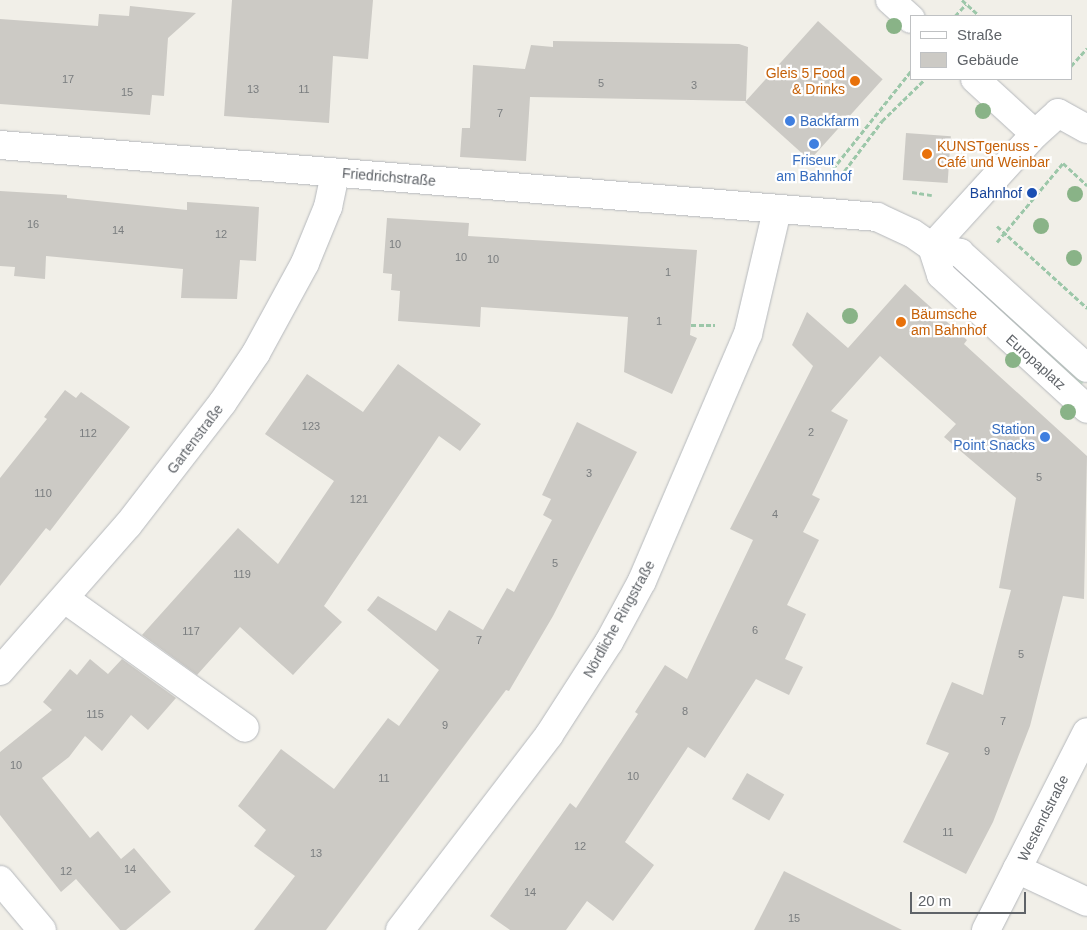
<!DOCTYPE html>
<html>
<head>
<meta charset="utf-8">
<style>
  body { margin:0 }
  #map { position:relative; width:1087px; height:930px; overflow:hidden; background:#f1efe8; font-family:Helvetica,sans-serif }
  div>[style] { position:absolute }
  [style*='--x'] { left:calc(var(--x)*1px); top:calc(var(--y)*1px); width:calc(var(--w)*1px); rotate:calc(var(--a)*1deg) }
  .green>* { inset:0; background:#c5e8c5; transform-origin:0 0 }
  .building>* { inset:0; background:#cccac5; transform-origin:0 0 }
  .path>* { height:3px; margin-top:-1.5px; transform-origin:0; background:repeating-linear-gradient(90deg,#9cc7a9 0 5px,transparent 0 7.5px) }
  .roads { filter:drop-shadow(0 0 1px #b5b8bc) drop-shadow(0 0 1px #b5b8bc) }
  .minor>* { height:28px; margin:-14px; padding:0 14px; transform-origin:14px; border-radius:14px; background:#fff }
  .trees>* { width:16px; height:16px; margin:-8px; border-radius:50%; background:#89b387 }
  .dots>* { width:14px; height:14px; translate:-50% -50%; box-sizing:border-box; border:2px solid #fff; border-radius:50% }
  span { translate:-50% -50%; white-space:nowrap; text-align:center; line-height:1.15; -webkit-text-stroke:4.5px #fff; paint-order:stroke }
  .number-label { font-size:11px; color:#7a7d7f }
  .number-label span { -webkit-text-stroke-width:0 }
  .food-label { font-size:14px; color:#c56008 }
  .right { translate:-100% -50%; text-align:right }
  .left { translate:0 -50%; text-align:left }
  .shop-label { font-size:14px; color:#366cbe }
  .street-label { font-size:14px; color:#5f6368 }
  .transit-label { font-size:14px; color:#164399 }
  .legend { position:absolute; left:910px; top:15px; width:162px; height:65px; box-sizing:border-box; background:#fff; border:1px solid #bfc1c3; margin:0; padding:6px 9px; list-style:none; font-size:15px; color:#5f6368 }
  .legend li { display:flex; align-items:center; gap:10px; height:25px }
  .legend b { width:25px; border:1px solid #bfc1c3 }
  .scale { position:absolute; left:910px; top:892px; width:116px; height:22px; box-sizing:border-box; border:2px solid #5f6368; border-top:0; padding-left:6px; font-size:15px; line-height:18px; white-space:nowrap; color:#5f6368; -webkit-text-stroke:4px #fff; paint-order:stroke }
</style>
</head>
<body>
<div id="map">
  <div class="green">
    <div style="left:975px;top:277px;width:151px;height:13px;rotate:42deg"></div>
  </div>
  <div class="building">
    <div style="clip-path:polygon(232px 0,373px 0,368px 59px,333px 56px,329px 123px,224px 116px)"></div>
    <div style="clip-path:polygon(130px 6px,196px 13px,168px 38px,164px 96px,152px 95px,150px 115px,0 104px,0 19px,98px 26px,99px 14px,129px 16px)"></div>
    <div style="left:818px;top:21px;width:87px;height:109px;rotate:42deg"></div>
    <div style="clip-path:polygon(553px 41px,739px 44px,748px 47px,746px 101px,530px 97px,526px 161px,460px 157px,462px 128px,470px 128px,473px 65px,525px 69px,531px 45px,553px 47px)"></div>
    <div style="left:906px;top:133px;width:45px;height:47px;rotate:4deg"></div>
    <div style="clip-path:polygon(0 191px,67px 195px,67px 198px,187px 210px,187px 202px,259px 207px,256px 261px,240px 260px,237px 299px,181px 298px,183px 269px,46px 256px,45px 279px,14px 276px,15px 267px,0 266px)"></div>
    <div style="clip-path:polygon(387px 218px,469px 223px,468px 236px,697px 250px,690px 335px,697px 338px,672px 394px,624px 372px,628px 317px,481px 307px,480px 327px,398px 321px,400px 291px,391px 290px,392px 274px,383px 273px)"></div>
    <div style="clip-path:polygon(905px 284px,967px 340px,964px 344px,1087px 456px,1084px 599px,1063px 596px,1030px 726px,993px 822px,966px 874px,903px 842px,949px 753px,926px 744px,952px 682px,983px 695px,1011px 590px,999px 588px,1016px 498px,944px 437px,956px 424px,880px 356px,831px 411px,848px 420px,812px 495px,820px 499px,803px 532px,819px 540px,787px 605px,806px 614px,785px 659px,803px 667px,789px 695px,756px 679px,705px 758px,688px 747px,625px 842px,654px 865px,613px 921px,587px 901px,566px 930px,510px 930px,490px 916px,570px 803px,576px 808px,638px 714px,635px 712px,665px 665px,687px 679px,753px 540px,730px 529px,813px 366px,792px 345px,807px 312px,848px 348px)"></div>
    <div style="clip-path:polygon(398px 364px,481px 424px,460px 451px,439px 436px,324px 606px,342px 622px,293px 675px,240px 627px,197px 675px,142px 635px,238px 528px,278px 564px,334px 481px,265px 434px,307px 374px,363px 412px)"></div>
    <div style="clip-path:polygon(65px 390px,76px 398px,81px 392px,130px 427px,50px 531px,46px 528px,0 586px,0 478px,47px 419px,44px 417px)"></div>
    <div style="clip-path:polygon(577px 422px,637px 452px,553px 616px,509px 691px,506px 690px,326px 930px,254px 930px,295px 876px,254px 846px,266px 830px,238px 806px,281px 749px,334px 789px,388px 718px,399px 726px,439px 670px,367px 610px,378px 596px,436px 631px,449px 610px,483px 630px,507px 588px,514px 592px,552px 520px,543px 515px,551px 499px,542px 495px)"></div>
    <div style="clip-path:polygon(90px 659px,108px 674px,122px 659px,176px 698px,148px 730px,131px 715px,102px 751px,85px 736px,69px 757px,42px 778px,90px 838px,98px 831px,121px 859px,134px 848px,171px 892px,126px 930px,120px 930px,76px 879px,61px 892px,0 815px,0 752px,52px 710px,43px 702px,70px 669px,77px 675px)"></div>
    <div style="left:747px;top:773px;width:43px;height:30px;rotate:30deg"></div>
    <div style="clip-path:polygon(784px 871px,902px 930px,754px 930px)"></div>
  </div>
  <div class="path">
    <div style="--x:962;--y:0;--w:24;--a:42"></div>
    <div style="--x:955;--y:16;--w:16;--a:-47"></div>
    <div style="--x:1071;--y:66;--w:24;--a:-48"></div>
    <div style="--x:828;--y:175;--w:14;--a:8"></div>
    <div style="--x:828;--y:175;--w:133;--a:-51.4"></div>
    <div style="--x:840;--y:177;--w:70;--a:-53.1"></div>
    <div style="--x:882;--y:121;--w:60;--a:-44.3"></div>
    <div style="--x:912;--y:192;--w:20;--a:9"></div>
    <div style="--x:997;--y:226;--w:122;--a:42.3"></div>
    <div style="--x:997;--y:242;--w:103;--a:-50.1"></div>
    <div style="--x:1063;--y:163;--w:33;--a:43"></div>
    <div style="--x:691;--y:325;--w:24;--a:0"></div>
  </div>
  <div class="roads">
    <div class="minor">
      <div style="--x:890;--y:0;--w:28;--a:42"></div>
      <div style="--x:975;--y:79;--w:81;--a:42.5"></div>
      <div style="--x:0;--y:145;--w:880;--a:4.69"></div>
      <div style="--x:877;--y:217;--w:38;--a:25"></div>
      <div style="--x:912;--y:233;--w:24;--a:35"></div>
      <div style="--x:932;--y:247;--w:29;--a:12"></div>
      <div style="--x:960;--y:253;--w:171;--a:42.2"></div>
      <div style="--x:932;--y:247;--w:29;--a:72"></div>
      <div style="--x:941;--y:275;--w:198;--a:42.5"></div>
      <div style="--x:932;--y:247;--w:153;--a:-47.7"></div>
      <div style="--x:1035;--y:134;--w:31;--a:-42"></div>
      <div style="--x:1058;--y:113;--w:33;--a:29"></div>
      <div style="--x:65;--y:599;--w:221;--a:35.6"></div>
      <div style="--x:0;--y:671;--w:194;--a:-48.8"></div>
      <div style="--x:128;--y:525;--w:155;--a:-52.3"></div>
      <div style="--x:223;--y:402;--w:59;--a:-56"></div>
      <div style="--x:256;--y:353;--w:102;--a:-61.4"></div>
      <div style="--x:305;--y:263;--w:61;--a:-67.7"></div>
      <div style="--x:328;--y:207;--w:35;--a:-78"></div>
      <div style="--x:1017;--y:869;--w:77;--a:25.2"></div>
      <div style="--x:0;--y:880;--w:65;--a:50"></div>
      <div style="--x:400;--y:930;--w:245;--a:-52.6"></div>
      <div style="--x:549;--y:735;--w:111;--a:-57.2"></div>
      <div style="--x:609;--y:642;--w:69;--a:-61.6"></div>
      <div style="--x:642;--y:581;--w:269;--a:-66.8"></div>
      <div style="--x:748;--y:334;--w:127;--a:-76.8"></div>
      <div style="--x:986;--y:930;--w:222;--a:-63"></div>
    </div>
  </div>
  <div class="trees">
    <div style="left:894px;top:26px"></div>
    <div style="left:983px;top:111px"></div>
    <div style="left:1075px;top:194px"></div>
    <div style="left:1041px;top:226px"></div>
    <div style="left:1074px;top:258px"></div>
    <div style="left:850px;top:316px"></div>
    <div style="left:1013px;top:360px"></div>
    <div style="left:1068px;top:412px"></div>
  </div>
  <div class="dots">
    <div style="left:855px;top:81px;background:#e8710a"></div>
    <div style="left:790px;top:121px;background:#3f7fe0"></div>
    <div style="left:814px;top:144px;background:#3f7fe0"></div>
    <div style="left:927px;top:154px;background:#e8710a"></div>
    <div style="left:1032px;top:193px;background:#1a4fb4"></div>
    <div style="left:901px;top:322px;background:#e8710a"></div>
    <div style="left:1045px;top:437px;background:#3f7fe0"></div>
  </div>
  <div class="number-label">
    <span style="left:68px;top:79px">17</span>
    <span style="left:601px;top:83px">5</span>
    <span style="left:694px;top:85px">3</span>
    <span style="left:253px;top:89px">13</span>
    <span style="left:304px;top:89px">11</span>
    <span style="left:127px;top:92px">15</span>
    <span style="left:500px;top:113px">7</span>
    <span style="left:33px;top:224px">16</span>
    <span style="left:118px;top:230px">14</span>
    <span style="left:221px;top:234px">12</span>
    <span style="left:395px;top:244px">10</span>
    <span style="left:461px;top:257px">10</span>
    <span style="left:493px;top:259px">10</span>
    <span style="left:668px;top:272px">1</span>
    <span style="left:659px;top:321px">1</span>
    <span style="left:311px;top:426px">123</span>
    <span style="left:811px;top:432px">2</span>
    <span style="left:88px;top:433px">112</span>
    <span style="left:589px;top:473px">3</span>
    <span style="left:1039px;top:477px">5</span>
    <span style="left:43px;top:493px">110</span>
    <span style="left:359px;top:499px">121</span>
    <span style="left:775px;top:514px">4</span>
    <span style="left:555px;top:563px">5</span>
    <span style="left:242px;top:574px">119</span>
    <span style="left:755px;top:630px">6</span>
    <span style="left:191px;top:631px">117</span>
    <span style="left:479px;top:640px">7</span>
    <span style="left:1021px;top:654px">5</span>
    <span style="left:685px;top:711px">8</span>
    <span style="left:95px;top:714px">115</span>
    <span style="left:1003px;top:721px">7</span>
    <span style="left:445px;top:725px">9</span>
    <span style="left:987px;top:751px">9</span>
    <span style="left:16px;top:765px">10</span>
    <span style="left:633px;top:776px">10</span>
    <span style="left:384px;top:778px">11</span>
    <span style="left:948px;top:832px">11</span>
    <span style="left:580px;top:846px">12</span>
    <span style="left:316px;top:853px">13</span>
    <span style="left:130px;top:869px">14</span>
    <span style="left:66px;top:871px">12</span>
    <span style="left:530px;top:892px">14</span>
    <span style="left:794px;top:918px">15</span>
  </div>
  <div class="food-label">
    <span class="right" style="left:845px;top:81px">Gleis 5 Food<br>&amp; Drinks</span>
    <span class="left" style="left:937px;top:154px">KUNSTgenuss -<br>Café und Weinbar</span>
    <span class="left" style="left:911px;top:322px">Bäumsche<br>am Bahnhof</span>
  </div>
  <div class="shop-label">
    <span class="left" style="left:800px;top:121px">Backfarm</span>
    <span style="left:814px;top:168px">Friseur<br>am Bahnhof</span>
    <span class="right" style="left:1035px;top:437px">Station<br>Point Snacks</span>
  </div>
  <div class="street-label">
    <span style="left:389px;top:177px;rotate:5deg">Friedrichstraße</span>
    <span style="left:1036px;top:362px;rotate:42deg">Europaplatz</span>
    <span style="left:195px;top:439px;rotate:-53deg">Gartenstraße</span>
    <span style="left:619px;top:619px;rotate:-61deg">Nördliche Ringstraße</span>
    <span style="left:1043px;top:818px;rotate:-63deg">Westendstraße</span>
  </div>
  <div class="transit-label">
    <span class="right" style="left:1022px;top:193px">Bahnhof</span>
  </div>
  <ul class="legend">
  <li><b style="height:6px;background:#fff"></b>Straße</li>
  <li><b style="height:14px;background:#cccac5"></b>Gebäude</li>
  </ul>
  <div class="scale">20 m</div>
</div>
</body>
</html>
